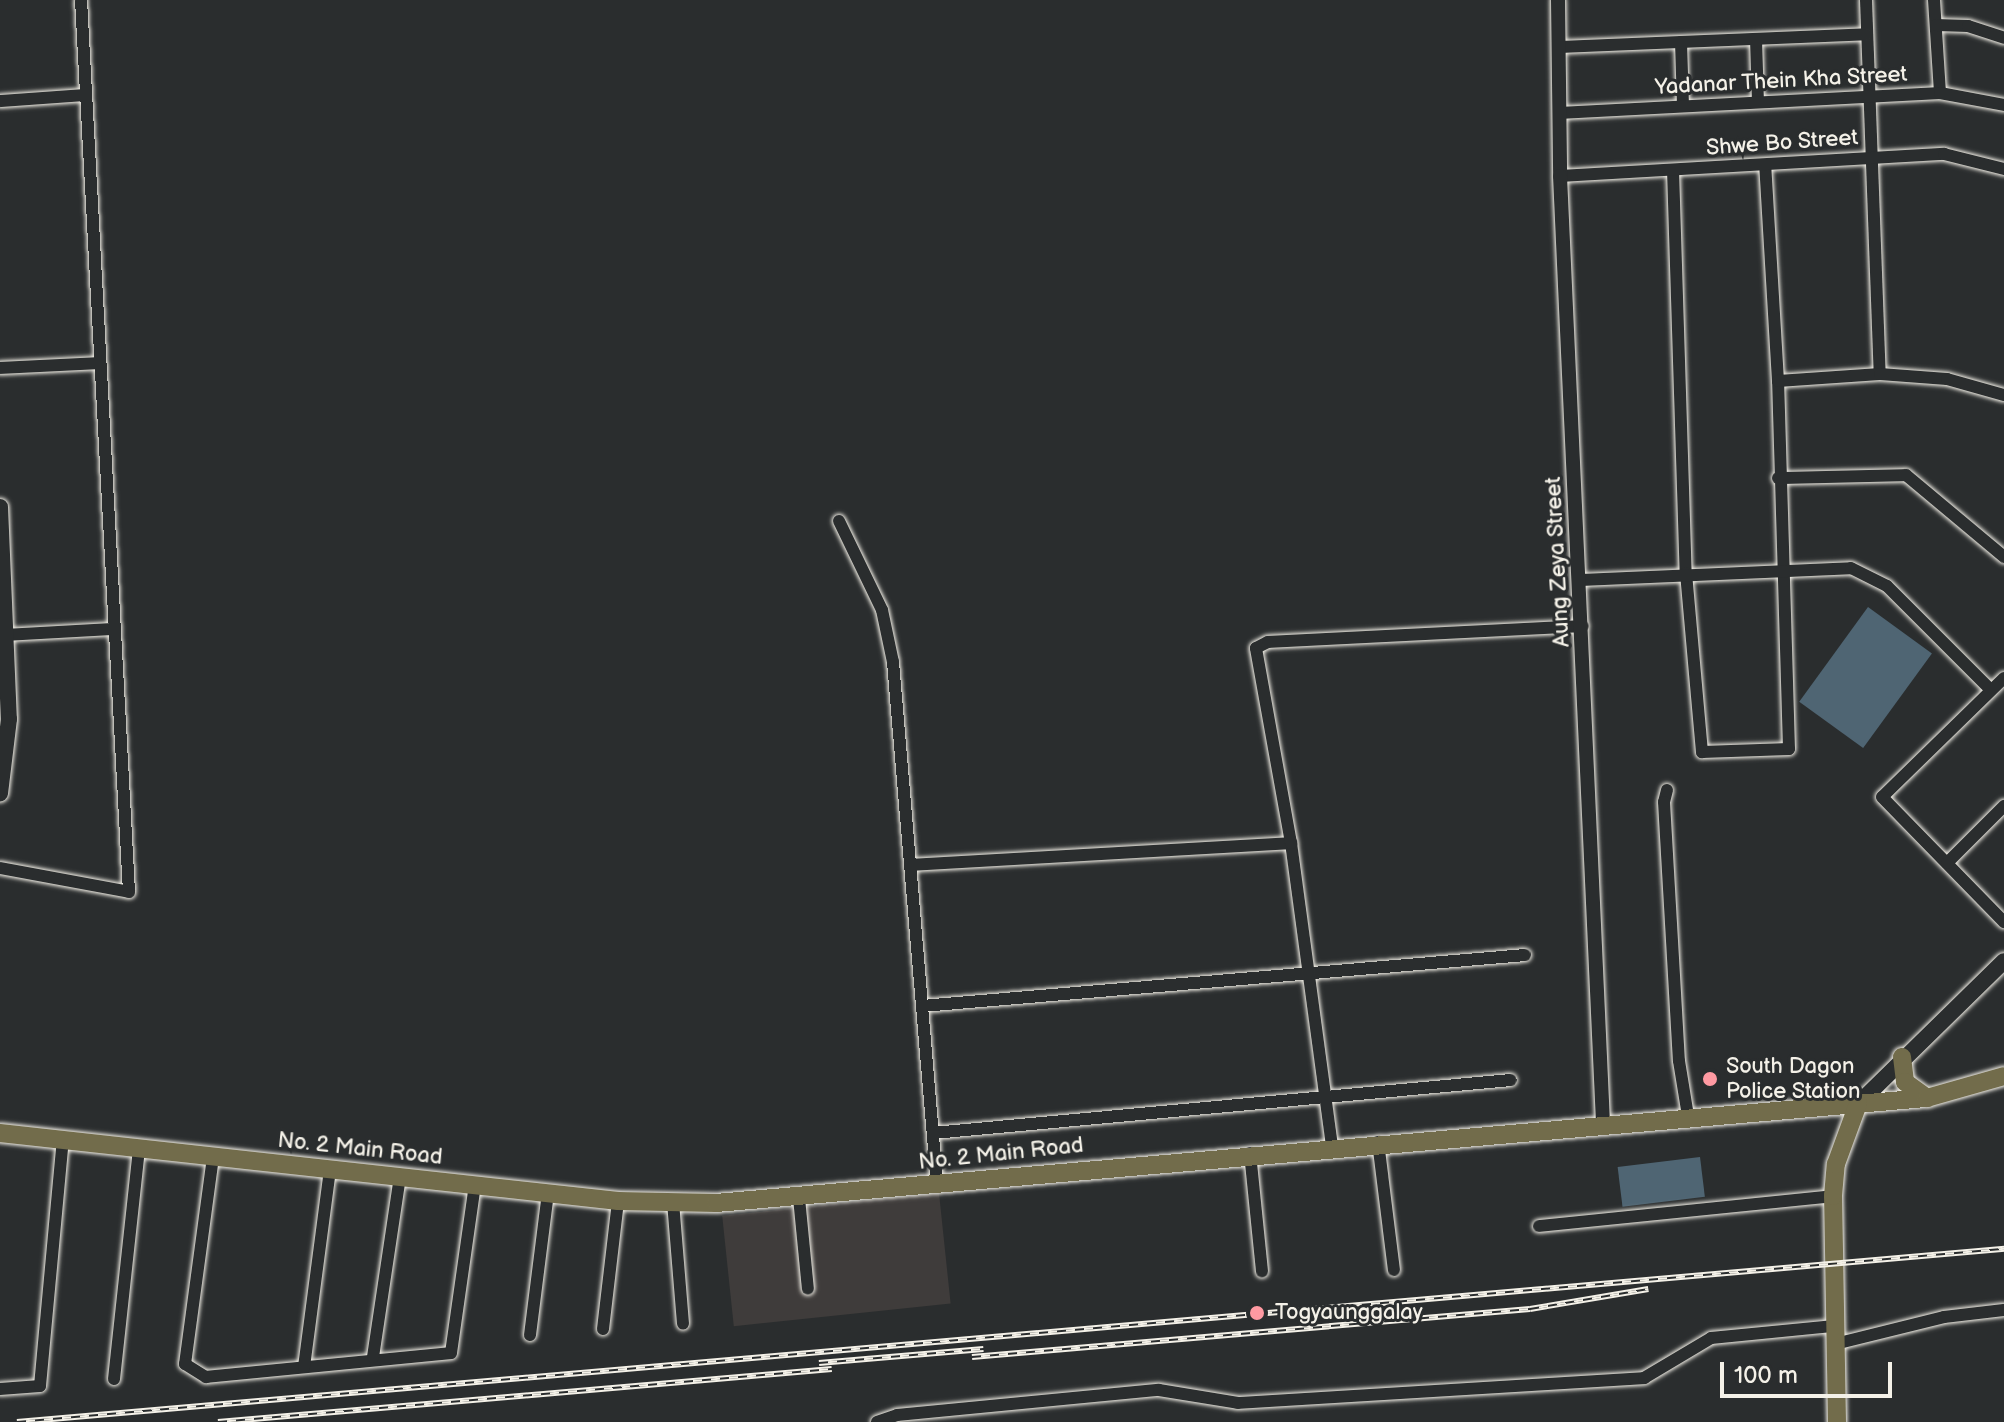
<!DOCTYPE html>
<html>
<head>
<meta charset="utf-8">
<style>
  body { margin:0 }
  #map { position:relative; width:2004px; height:1422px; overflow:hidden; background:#2a2d2e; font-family:"Balsamiq Sans",sans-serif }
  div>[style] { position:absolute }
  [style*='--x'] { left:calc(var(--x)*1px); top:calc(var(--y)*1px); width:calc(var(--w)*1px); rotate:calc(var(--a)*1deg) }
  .built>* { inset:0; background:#3f3c3b; transform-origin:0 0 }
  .water>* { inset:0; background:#4f6573; transform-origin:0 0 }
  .roads { filter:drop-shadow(0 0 2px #f4f1e8) drop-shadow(0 0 2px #f4f1e8) }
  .minor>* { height:12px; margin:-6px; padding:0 6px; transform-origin:6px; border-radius:6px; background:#2a2d2e }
  .tertiary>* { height:14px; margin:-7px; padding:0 7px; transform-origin:7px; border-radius:7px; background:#2a2d2e }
  .secondary>* { height:16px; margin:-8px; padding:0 8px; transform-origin:8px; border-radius:8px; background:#2a2d2e }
  .primary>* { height:18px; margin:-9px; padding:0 9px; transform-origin:9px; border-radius:9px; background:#726c4b }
  .rail>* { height:6px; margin-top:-3px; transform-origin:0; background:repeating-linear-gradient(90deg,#2a2d2e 0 9px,#f4f1e8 0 18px); box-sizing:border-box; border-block:2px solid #f4f1e8 }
  .dots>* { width:22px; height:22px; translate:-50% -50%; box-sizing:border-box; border:4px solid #2a2d2e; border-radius:50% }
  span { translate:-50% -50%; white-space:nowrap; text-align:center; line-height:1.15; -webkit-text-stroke:6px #2a2d2e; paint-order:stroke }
  .street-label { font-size:22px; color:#f4f1e8 }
  .poi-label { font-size:22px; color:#f4f1e8 }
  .left { translate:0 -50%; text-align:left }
  .scale { position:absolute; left:1720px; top:1362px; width:172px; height:36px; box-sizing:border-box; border:4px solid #f4f1e8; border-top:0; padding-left:10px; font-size:24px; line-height:28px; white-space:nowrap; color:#f4f1e8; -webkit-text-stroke:6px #2a2d2e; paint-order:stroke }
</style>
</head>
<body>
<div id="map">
  <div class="built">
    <div style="left:939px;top:1193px;width:111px;height:218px;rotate:84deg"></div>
  </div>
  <div class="water">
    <div style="left:1868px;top:607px;width:79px;height:117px;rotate:36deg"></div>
    <div style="left:1700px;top:1157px;width:40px;height:83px;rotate:83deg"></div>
  </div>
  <div class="roads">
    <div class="minor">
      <div style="--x:1866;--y:0;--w:374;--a:87.9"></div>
      <div style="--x:1934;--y:0;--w:93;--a:86.3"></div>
      <div style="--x:1936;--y:25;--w:32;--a:2"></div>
      <div style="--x:1968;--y:26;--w:38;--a:18"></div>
      <div style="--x:1756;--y:39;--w:63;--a:88.2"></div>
      <div style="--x:1681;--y:42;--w:64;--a:88.2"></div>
      <div style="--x:1560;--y:47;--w:307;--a:-2.4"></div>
      <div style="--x:0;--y:101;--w:86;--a:-4"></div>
      <div style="--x:1559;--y:113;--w:382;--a:-3"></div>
      <div style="--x:1940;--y:93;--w:65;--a:10.6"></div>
      <div style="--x:1673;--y:170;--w:403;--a:88.2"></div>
      <div style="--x:1686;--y:573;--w:180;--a:84.9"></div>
      <div style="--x:1702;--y:752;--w:87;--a:-2"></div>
      <div style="--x:1789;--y:749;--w:368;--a:-91.7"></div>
      <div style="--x:1778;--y:381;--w:216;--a:-93.4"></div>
      <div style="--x:1560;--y:176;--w:385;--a:-3.3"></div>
      <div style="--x:1944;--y:154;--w:62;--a:14"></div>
      <div style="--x:0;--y:368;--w:100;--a:-2.9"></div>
      <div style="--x:1778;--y:381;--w:102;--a:-3.9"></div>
      <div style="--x:1880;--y:374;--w:67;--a:4.3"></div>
      <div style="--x:1947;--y:379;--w:59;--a:15.7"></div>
      <div style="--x:1778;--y:478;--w:128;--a:-1.3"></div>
      <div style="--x:1906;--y:475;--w:128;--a:39.9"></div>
      <div style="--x:839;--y:521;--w:99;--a:64.2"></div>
      <div style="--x:882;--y:610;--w:53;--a:78.1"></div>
      <div style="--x:893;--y:662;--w:524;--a:85.18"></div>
      <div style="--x:1581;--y:580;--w:270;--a:-2.5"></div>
      <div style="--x:1851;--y:568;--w:40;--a:26.6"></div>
      <div style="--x:1887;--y:586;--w:147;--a:45"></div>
      <div style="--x:6;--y:635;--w:109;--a:-3.2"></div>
      <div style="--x:2004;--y:678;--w:170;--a:135.7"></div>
      <div style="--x:1882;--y:797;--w:175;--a:45.7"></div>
      <div style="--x:1667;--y:790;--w:12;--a:104"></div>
      <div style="--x:1664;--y:802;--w:259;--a:86.7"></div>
      <div style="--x:1679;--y:1061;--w:56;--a:80.7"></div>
      <div style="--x:1947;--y:863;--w:81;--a:-45"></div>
      <div style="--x:911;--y:865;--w:381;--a:-3.3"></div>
      <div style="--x:0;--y:868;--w:131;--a:10.5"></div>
      <div style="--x:129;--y:892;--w:893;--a:-93.08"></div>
      <div style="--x:922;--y:1006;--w:605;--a:-4.83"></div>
      <div style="--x:933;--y:1133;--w:580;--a:-5.24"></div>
      <div style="--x:1378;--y:1142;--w:129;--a:82.9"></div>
      <div style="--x:1332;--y:1146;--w:306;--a:-97.7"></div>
      <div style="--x:1291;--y:843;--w:198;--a:-100.2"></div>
      <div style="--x:1256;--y:648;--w:13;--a:-27"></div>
      <div style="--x:1268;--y:642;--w:315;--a:-2.9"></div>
      <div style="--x:1250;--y:1153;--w:119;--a:84.2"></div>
      <div style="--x:213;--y:1157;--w:209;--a:97.7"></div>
      <div style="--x:185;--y:1364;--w:25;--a:32"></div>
      <div style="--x:206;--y:1377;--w:246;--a:-5.6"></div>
      <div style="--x:451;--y:1353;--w:170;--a:-81.9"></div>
      <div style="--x:799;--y:1198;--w:91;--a:84.4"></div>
      <div style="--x:673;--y:1202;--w:122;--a:85.3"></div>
      <div style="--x:1539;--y:1226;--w:296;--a:-5.8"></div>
      <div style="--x:603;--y:1329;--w:129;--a:-83.3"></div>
      <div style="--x:530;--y:1335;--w:143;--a:-82.8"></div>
      <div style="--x:1835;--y:1344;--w:112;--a:-13.9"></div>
      <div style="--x:1944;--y:1317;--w:60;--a:-6.7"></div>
      <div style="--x:373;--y:1357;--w:182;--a:-81.5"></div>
      <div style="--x:304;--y:1367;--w:199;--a:-82.5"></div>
      <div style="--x:114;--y:1379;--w:231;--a:-83.8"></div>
      <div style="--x:0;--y:1389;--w:40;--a:-4.3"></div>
      <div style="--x:40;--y:1386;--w:247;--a:-84.7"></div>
      <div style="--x:877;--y:1422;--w:21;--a:-19"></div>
      <div style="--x:897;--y:1415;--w:263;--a:-5.5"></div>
      <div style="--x:1159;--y:1390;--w:80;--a:9.3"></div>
      <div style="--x:1238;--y:1403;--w:407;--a:-3.5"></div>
      <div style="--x:1644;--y:1378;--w:78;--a:-30.8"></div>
      <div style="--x:1711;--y:1338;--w:124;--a:-5.6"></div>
    </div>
    <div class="tertiary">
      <div style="--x:1558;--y:0;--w:176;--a:89.3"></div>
      <div style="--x:1560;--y:176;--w:948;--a:87.4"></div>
    </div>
    <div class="secondary">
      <div style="--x:0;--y:507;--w:212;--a:87.6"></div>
      <div style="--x:9;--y:719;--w:75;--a:96.9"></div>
      <div style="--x:1858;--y:1104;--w:204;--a:-44.4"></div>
    </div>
    <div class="primary">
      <div style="--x:1902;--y:1057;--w:25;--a:83"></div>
      <div style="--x:1905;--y:1082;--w:27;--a:36"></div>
      <div style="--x:0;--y:1133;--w:622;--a:6.28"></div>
      <div style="--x:618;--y:1201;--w:98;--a:1.2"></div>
      <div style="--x:716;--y:1203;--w:1216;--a:-4.96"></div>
      <div style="--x:1927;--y:1098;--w:80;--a:-15.9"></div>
      <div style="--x:1837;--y:1422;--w:226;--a:-91"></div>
      <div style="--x:1833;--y:1196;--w:32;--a:-85"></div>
      <div style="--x:1836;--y:1164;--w:64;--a:-69.9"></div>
    </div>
  </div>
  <div class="rail">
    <div style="--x:972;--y:1357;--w:560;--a:-4.92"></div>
    <div style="--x:1530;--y:1309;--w:120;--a:-9.6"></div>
    <div style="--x:819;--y:1363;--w:165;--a:-4.9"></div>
    <div style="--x:17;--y:1422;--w:1995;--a:-4.98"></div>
    <div style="--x:218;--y:1422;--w:616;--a:-4.93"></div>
  </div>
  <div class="dots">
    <div style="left:1710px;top:1079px;background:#ff9aa2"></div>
    <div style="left:1257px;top:1313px;background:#ff9aa2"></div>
  </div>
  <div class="street-label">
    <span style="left:1781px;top:81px;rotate:-3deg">Yadanar Thein Kha Street</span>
    <span style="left:1782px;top:143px;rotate:-4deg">Shwe Bo Street</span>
    <span style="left:1558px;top:562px;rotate:-93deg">Aung Zeya Street</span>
    <span style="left:360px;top:1149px;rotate:6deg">No. 2 Main Road</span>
    <span style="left:1001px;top:1154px;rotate:-6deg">No. 2 Main Road</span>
  </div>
  <div class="poi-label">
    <span class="left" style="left:1726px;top:1079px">South Dagon<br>Police Station</span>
    <span class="left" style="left:1275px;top:1313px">Togyaunggalay</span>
  </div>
  <div class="scale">100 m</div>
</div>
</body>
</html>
